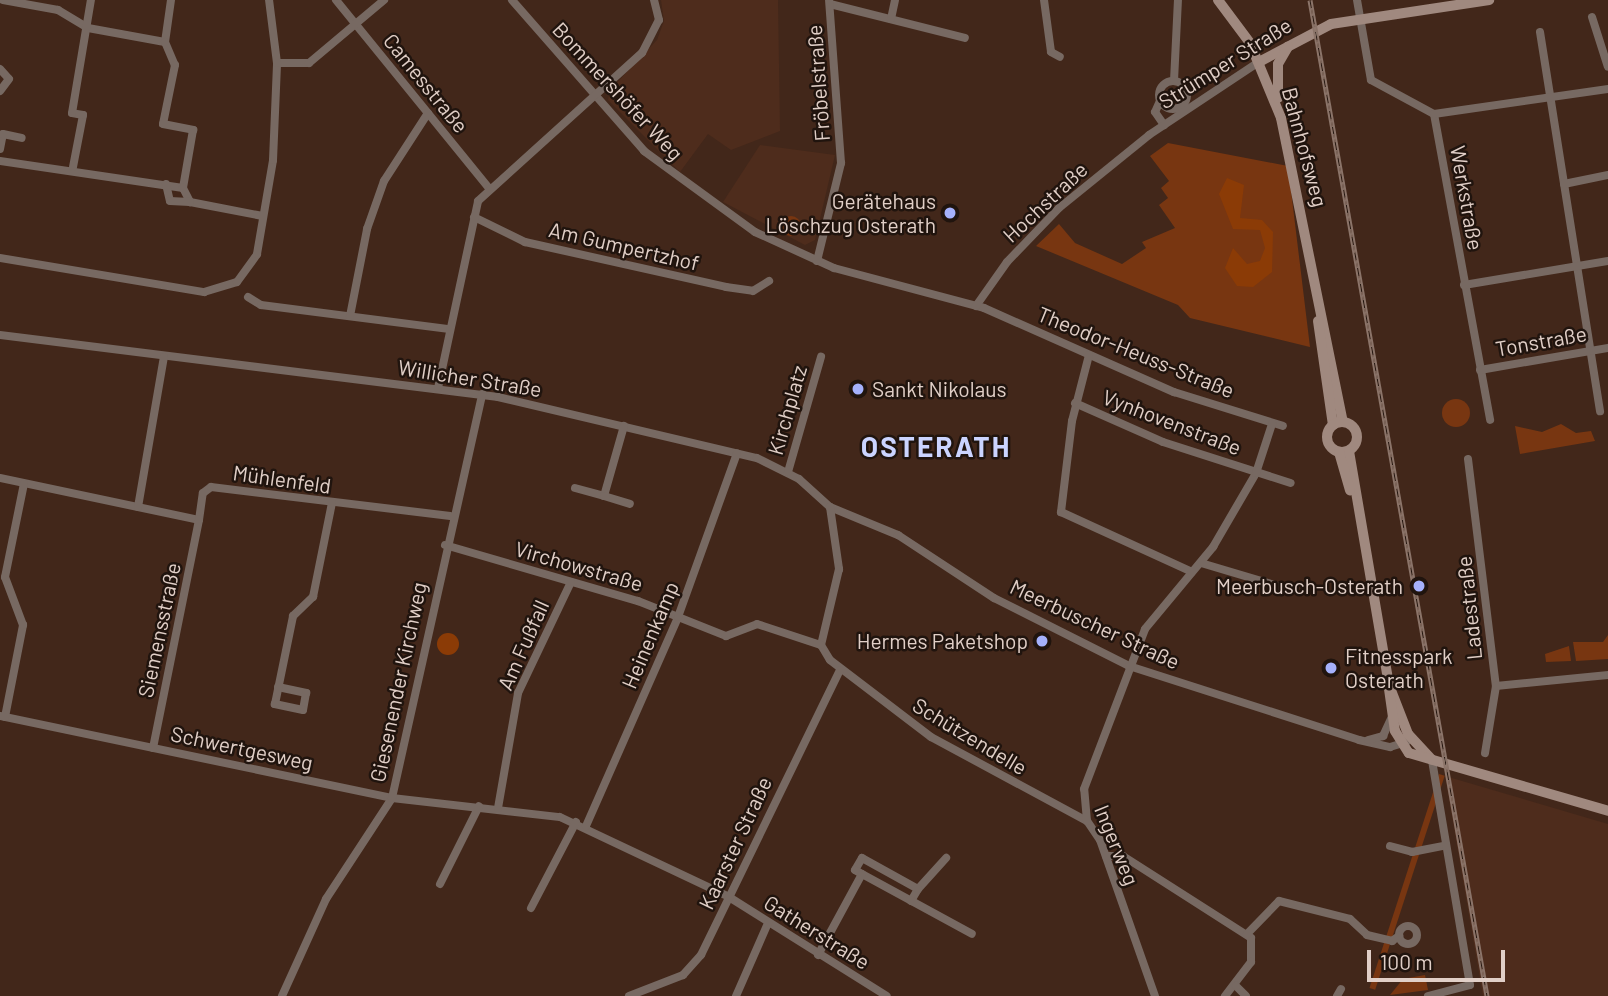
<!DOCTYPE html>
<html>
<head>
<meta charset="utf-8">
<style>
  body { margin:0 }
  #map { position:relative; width:1608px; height:996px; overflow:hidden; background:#42271a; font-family:Barlow,sans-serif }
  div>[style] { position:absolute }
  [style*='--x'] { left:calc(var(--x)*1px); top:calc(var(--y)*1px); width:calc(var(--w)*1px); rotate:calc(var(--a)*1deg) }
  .built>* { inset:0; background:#4e2c1c }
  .green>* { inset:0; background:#783611; transform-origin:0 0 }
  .round { border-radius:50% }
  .water>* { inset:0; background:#8b3b06 }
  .minor>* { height:8px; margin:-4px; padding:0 4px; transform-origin:4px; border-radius:4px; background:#776962 }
  .minor>.ring { margin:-4px; padding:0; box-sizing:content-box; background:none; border:8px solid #776962; border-radius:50% }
  .secondary>* { height:10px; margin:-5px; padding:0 5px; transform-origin:5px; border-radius:5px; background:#a0897f }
  .secondary>.ring { margin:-5px; padding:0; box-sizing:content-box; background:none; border:10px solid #a0897f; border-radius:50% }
  .rail>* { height:5px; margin-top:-2.5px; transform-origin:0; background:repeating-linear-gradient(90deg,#20140e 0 8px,#8b7469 0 16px); box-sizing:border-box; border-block:2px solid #8b7469 }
  .dots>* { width:19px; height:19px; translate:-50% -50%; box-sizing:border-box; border:4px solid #20140e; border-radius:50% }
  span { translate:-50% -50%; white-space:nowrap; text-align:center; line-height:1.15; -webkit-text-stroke:5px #20140e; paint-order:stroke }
  .street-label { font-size:21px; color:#e1cfc7 }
  .poi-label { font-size:21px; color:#e1cfc7 }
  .right { translate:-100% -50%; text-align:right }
  .left { translate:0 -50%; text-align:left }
  .district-label { font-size:28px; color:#cbd4ff; font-weight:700; letter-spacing:2px }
  .scale { position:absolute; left:1367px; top:950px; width:138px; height:32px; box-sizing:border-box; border:4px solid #e1cfc7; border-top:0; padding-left:9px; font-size:21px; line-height:24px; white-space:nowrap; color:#e1cfc7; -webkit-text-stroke:5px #20140e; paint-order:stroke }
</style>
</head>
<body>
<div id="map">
  <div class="built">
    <div style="clip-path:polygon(661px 0,778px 0,780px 131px,731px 150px,708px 134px,680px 172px,608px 100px,610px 90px,657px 40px,664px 21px)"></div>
    <div style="clip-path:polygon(760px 145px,835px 155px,815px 240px,805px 245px,723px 202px)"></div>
    <div style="clip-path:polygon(1445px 776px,1608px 824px,1608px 996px,1483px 996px)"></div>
  </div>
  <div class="green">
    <div style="clip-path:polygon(1168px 143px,1288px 166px,1310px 347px,1190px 318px,1178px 305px,1036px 246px,1059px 224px,1075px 243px,1122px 264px,1146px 248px,1142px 242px,1175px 228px,1159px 205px,1168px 198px,1161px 188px,1169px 181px,1150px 156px)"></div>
    <div class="round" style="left:781px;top:216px;width:20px;height:20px"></div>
    <div class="round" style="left:1442px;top:399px;width:28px;height:28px"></div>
    <div style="clip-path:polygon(1561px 424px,1576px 433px,1591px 431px,1595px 441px,1520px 454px,1515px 426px,1542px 432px)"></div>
    <div style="clip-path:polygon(1608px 635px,1608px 659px,1576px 661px,1573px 642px,1603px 642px)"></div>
    <div style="clip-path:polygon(1569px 646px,1571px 661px,1546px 662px,1545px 654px)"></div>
    <div style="left:1439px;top:774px;width:6px;height:225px;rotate:18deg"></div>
    <div style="clip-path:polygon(1425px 975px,1428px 990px,1390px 995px,1403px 979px)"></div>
  </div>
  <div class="water">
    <div style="clip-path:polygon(1227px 178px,1244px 185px,1240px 218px,1262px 220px,1273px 232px,1272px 272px,1253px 287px,1237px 286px,1225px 268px,1233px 248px,1247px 264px,1260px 261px,1265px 248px,1260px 230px,1233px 229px,1219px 194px)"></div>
    <div class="round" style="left:437px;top:633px;width:22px;height:22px"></div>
  </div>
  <div class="minor">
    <div style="--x:3;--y:0;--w:56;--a:10.3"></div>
    <div style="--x:58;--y:10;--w:35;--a:31"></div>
    <div style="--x:88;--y:28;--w:78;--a:10.3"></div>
    <div style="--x:171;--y:0;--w:42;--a:98.1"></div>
    <div style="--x:165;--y:42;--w:25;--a:67"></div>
    <div style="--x:175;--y:65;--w:60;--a:101.5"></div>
    <div style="--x:163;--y:124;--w:31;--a:11"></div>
    <div style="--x:193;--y:130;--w:59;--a:99.8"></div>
    <div style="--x:336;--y:0;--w:242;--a:50.9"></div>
    <div style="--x:512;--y:0;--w:201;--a:48.8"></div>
    <div style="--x:644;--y:151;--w:137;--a:36.1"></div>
    <div style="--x:755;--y:232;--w:87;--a:24.5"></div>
    <div style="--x:834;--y:268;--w:155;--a:14.9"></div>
    <div style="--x:984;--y:308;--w:208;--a:23.9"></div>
    <div style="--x:1174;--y:392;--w:114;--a:17.3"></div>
    <div style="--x:1044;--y:0;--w:52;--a:82.3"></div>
    <div style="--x:1051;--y:52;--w:10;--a:29"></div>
    <div style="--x:1357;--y:0;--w:81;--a:80.1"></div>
    <div style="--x:1371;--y:80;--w:72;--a:28.4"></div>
    <div style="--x:1434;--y:114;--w:311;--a:79.6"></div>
    <div style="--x:830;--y:4;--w:139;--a:14.1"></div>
    <div style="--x:1592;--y:17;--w:52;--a:72.3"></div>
    <div style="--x:891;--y:19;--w:19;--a:-78"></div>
    <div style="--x:1540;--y:32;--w:384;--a:81"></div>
    <div style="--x:277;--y:63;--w:32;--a:0"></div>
    <div style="--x:309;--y:63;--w:98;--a:-40"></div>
    <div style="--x:0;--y:69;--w:13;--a:48"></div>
    <div style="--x:9;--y:79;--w:15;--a:127"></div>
    <div class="ring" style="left:1159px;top:81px;width:20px;height:20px"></div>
    <div style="--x:1174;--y:81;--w:81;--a:-87.2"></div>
    <div style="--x:1160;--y:101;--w:12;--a:114"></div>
    <div style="--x:1155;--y:112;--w:16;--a:55"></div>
    <div style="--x:1434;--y:114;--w:176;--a:-8.2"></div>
    <div style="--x:0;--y:149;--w:15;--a:-79"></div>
    <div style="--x:3;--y:134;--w:19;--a:12"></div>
    <div style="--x:0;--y:161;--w:185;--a:8.4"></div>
    <div style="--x:183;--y:188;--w:16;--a:63"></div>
    <div style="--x:190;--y:202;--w:74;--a:10.9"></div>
    <div style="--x:73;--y:167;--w:53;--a:-79.1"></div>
    <div style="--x:83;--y:115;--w:11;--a:-170"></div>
    <div style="--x:72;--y:113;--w:115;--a:-80.5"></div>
    <div style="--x:166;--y:184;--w:17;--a:77"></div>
    <div style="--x:170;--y:201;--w:20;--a:3"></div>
    <div style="--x:1564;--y:184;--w:45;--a:-11.6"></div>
    <div style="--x:474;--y:217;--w:57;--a:26.1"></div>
    <div style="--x:525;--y:242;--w:206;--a:12.6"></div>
    <div style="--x:726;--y:287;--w:27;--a:8"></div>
    <div style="--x:753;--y:291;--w:19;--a:-32"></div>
    <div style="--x:0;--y:258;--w:207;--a:9.5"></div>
    <div style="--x:204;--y:292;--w:34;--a:-17"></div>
    <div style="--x:237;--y:282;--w:34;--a:-54"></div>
    <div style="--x:257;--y:254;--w:95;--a:-80.3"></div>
    <div style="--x:273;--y:160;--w:97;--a:-87.6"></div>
    <div style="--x:277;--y:63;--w:64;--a:-97.2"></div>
    <div style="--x:817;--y:261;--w:101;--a:-76.2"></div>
    <div style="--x:841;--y:163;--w:163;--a:-94.2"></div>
    <div style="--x:1464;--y:285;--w:146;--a:-9.5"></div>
    <div style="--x:248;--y:297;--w:15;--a:32"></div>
    <div style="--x:261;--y:305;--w:190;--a:7.3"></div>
    <div style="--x:976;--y:306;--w:54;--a:-54.8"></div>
    <div style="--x:1007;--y:262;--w:75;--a:-46.1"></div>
    <div style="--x:1059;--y:208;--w:116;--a:-39"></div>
    <div style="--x:1149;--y:135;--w:132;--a:-33.6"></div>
    <div style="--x:350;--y:316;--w:89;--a:-78.9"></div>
    <div style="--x:367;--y:229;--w:51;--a:-70.5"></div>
    <div style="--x:384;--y:181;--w:81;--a:-57.1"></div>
    <div style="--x:0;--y:335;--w:502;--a:7.1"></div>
    <div style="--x:498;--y:397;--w:266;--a:13.3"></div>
    <div style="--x:757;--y:458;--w:47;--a:26.6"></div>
    <div style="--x:799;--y:479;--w:42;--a:42.1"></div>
    <div style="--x:830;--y:507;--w:74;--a:22.4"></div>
    <div style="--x:898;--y:535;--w:115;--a:33.3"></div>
    <div style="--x:994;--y:598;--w:151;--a:26.7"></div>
    <div style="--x:1129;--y:666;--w:242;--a:17.8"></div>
    <div style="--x:1359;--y:740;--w:32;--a:13"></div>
    <div style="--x:1390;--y:747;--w:17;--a:-17"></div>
    <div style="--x:1089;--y:355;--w:68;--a:104.4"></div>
    <div style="--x:1072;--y:421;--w:92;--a:96.9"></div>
    <div style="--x:1061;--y:512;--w:144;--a:24.6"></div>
    <div style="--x:1480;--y:370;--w:130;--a:-9.8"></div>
    <div style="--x:438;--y:388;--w:191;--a:-77.9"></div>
    <div style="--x:478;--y:201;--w:221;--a:-42.1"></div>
    <div style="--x:642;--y:53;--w:37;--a:-63"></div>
    <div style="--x:659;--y:20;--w:21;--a:-104"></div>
    <div style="--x:1075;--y:403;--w:96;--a:23.9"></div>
    <div style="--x:1163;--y:442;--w:134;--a:17.8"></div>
    <div style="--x:1468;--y:459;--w:229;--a:83"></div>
    <div style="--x:1496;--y:686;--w:68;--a:99.3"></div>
    <div style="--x:788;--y:472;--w:120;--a:-74"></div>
    <div style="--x:0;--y:478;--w:203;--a:11.9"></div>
    <div style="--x:199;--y:520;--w:27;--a:-82"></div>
    <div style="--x:203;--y:493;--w:10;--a:-37"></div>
    <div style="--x:211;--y:487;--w:241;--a:6.9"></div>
    <div style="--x:575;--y:488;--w:30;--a:15"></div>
    <div style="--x:604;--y:496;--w:73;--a:-74.1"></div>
    <div style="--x:604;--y:496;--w:27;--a:17"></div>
    <div style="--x:138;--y:507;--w:152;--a:-80.2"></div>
    <div style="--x:830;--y:507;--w:63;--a:81.7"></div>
    <div style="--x:839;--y:569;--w:78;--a:103.3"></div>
    <div style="--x:821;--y:645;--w:17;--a:59"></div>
    <div style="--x:830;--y:660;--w:127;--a:37.3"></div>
    <div style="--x:931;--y:737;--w:177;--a:28.3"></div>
    <div style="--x:445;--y:545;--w:201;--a:16.2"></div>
    <div style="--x:638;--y:601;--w:95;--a:21.7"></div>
    <div style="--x:726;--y:636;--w:33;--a:-21"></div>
    <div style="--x:757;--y:624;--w:67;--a:18.2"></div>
    <div style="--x:1201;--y:563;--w:91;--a:16.6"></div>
    <div style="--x:1496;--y:686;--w:113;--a:-5.6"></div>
    <div style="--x:278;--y:687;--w:29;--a:12"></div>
    <div style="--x:306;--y:693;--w:17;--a:100"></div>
    <div style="--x:303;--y:710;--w:29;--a:-168"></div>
    <div style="--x:275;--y:704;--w:90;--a:-78.4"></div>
    <div style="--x:293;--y:616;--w:28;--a:-44"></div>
    <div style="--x:313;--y:597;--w:96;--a:-78.6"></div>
    <div style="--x:0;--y:716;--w:400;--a:11.8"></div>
    <div style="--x:392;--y:798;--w:169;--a:6.5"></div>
    <div style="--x:560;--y:817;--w:187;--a:25.3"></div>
    <div style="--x:729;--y:897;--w:186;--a:32.1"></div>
    <div style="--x:5;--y:717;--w:94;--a:-78.9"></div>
    <div style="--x:23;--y:625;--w:51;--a:-110.6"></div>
    <div style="--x:5;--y:577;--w:95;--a:-78.5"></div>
    <div style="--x:1368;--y:740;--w:16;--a:-15"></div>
    <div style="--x:1383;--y:736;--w:19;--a:-65"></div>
    <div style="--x:153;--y:748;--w:233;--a:-78.6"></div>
    <div style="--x:498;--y:808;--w:117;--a:-80.1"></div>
    <div style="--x:518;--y:693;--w:123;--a:-64.5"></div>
    <div style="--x:586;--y:826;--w:228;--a:-66.2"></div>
    <div style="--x:678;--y:617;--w:174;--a:-70.2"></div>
    <div style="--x:1390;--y:846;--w:23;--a:15"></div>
    <div style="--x:1412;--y:852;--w:32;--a:-11"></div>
    <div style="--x:1106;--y:856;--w:17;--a:0"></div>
    <div style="--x:1123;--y:856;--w:152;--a:32.6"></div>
    <div style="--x:1251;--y:938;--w:24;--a:90"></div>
    <div style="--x:1251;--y:962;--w:43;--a:127.4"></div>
    <div style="--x:440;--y:884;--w:87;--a:-63.4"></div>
    <div style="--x:918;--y:889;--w:42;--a:-47.9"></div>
    <div style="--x:911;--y:901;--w:14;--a:-60"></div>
    <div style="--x:918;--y:889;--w:64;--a:-151"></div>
    <div style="--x:862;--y:858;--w:14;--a:120"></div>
    <div style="--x:855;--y:870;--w:8;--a:30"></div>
    <div style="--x:862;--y:874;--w:125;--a:28.6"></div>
    <div style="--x:531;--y:908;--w:97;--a:-62.4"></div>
    <div class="ring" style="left:1399px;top:926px;width:10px;height:10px"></div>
    <div style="--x:1247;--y:934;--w:46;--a:-45.9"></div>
    <div style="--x:1279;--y:901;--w:73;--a:14.2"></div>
    <div style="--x:1350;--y:919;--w:23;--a:43"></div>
    <div style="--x:1367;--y:935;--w:26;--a:13"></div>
    <div style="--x:1392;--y:941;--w:9;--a:-36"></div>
    <div style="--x:818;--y:955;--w:92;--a:-61.5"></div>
    <div style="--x:1236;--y:986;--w:14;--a:45"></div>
    <div style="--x:282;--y:996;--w:107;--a:-65.6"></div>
    <div style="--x:326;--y:899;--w:121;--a:-56.8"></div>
    <div style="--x:392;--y:798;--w:414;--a:-77.4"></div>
    <div style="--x:629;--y:996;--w:58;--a:-21.3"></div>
    <div style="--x:683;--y:975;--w:27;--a:-48"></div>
    <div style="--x:701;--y:955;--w:317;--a:-64"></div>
    <div style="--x:736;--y:996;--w:80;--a:-66.3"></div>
    <div style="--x:1155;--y:996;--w:165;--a:-109.4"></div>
    <div style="--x:1100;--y:840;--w:23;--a:-124"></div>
    <div style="--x:1087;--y:821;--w:32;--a:-95"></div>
    <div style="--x:1084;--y:789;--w:171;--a:-69.1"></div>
    <div style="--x:1145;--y:629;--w:107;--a:-50.3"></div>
    <div style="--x:1213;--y:547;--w:86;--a:-59.8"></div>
    <div style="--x:1256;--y:473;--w:52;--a:-71.9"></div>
    <div style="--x:1337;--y:996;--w:8;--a:-60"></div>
    <div style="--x:1428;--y:996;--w:43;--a:-14.7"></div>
    <div style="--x:1470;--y:985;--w:228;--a:-99.6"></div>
  </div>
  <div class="secondary">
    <div style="--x:1218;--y:0;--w:54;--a:53.3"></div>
    <div style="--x:1250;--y:43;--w:81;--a:67.5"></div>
    <div style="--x:1281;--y:118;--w:310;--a:78.5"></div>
    <div style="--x:1259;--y:62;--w:81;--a:-27.8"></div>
    <div style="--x:1331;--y:24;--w:160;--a:-8.6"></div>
    <div style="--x:1278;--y:98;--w:34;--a:-90"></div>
    <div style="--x:1278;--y:64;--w:20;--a:-60"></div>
    <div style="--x:1318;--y:321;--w:105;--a:81.8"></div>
    <div class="ring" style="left:1327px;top:422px;width:20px;height:20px"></div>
    <div style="--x:1349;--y:451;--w:237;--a:80.3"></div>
    <div style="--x:1389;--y:685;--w:53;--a:68.8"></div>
    <div style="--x:1408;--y:734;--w:35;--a:47"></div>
    <div style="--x:1339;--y:452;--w:40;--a:74"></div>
    <div style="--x:1389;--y:689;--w:42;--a:81.9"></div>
    <div style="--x:1395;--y:731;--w:26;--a:58"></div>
    <div style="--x:1409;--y:753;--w:207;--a:16.2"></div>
  </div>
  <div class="rail">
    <div style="--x:1310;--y:0;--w:1012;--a:79.92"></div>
  </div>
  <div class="dots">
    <div style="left:950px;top:213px;background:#a5b1fc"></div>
    <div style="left:858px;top:389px;background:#a5b1fc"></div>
    <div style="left:1419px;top:586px;background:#a5b1fc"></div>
    <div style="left:1042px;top:641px;background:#a5b1fc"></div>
    <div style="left:1331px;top:668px;background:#a5b1fc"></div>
  </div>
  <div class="street-label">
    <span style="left:1225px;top:63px;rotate:-32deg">Strümper Straße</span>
    <span style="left:426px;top:83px;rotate:51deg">Camesstraße</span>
    <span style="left:818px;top:83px;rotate:-94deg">Fröbelstraße</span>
    <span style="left:618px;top:91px;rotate:47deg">Bommershöfer Weg</span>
    <span style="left:1305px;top:147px;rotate:75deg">Bahnhofsweg</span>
    <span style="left:1467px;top:198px;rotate:80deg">Werkstraße</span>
    <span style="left:1045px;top:202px;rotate:-43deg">Hochstraße</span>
    <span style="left:624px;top:246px;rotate:13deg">Am Gumpertzhof</span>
    <span style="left:1541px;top:341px;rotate:-10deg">Tonstraße</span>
    <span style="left:1136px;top:352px;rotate:22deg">Theodor-Heuss-Straße</span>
    <span style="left:470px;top:378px;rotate:9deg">Willicher Straße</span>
    <span style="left:787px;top:410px;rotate:-74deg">Kirchplatz</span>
    <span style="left:1172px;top:422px;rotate:21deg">Vynhovenstraße</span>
    <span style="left:282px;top:479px;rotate:8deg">Mühlenfeld</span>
    <span style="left:579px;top:566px;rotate:16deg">Virchowstraße</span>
    <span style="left:1469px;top:608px;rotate:-96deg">Ladestraße</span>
    <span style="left:1095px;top:624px;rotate:25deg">Meerbuscher Straße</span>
    <span style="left:159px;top:630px;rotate:-78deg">Siemensstraße</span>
    <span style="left:650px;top:635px;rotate:-67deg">Heinenkamp</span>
    <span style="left:523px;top:645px;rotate:-66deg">Am Fußfall</span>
    <span style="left:398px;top:682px;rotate:-78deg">Giesenender Kirchweg</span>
    <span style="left:970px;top:736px;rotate:31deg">Schützendelle</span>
    <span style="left:242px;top:748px;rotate:12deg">Schwertgesweg</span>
    <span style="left:735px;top:843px;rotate:-65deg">Kaarster Straße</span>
    <span style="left:1117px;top:845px;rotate:68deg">Ingerweg</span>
    <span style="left:817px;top:932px;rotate:32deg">Gatherstraße</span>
  </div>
  <div class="poi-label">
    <span class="right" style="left:936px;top:213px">Gerätehaus<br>Löschzug Osterath</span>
    <span class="left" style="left:872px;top:389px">Sankt Nikolaus</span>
    <span class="right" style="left:1403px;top:586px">Meerbusch-Osterath</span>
    <span class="right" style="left:1028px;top:641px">Hermes Paketshop</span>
    <span class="left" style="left:1345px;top:668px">Fitnesspark<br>Osterath</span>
  </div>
  <div class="district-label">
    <span style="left:936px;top:446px">OSTERATH</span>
  </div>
  <div class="scale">100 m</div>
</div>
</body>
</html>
